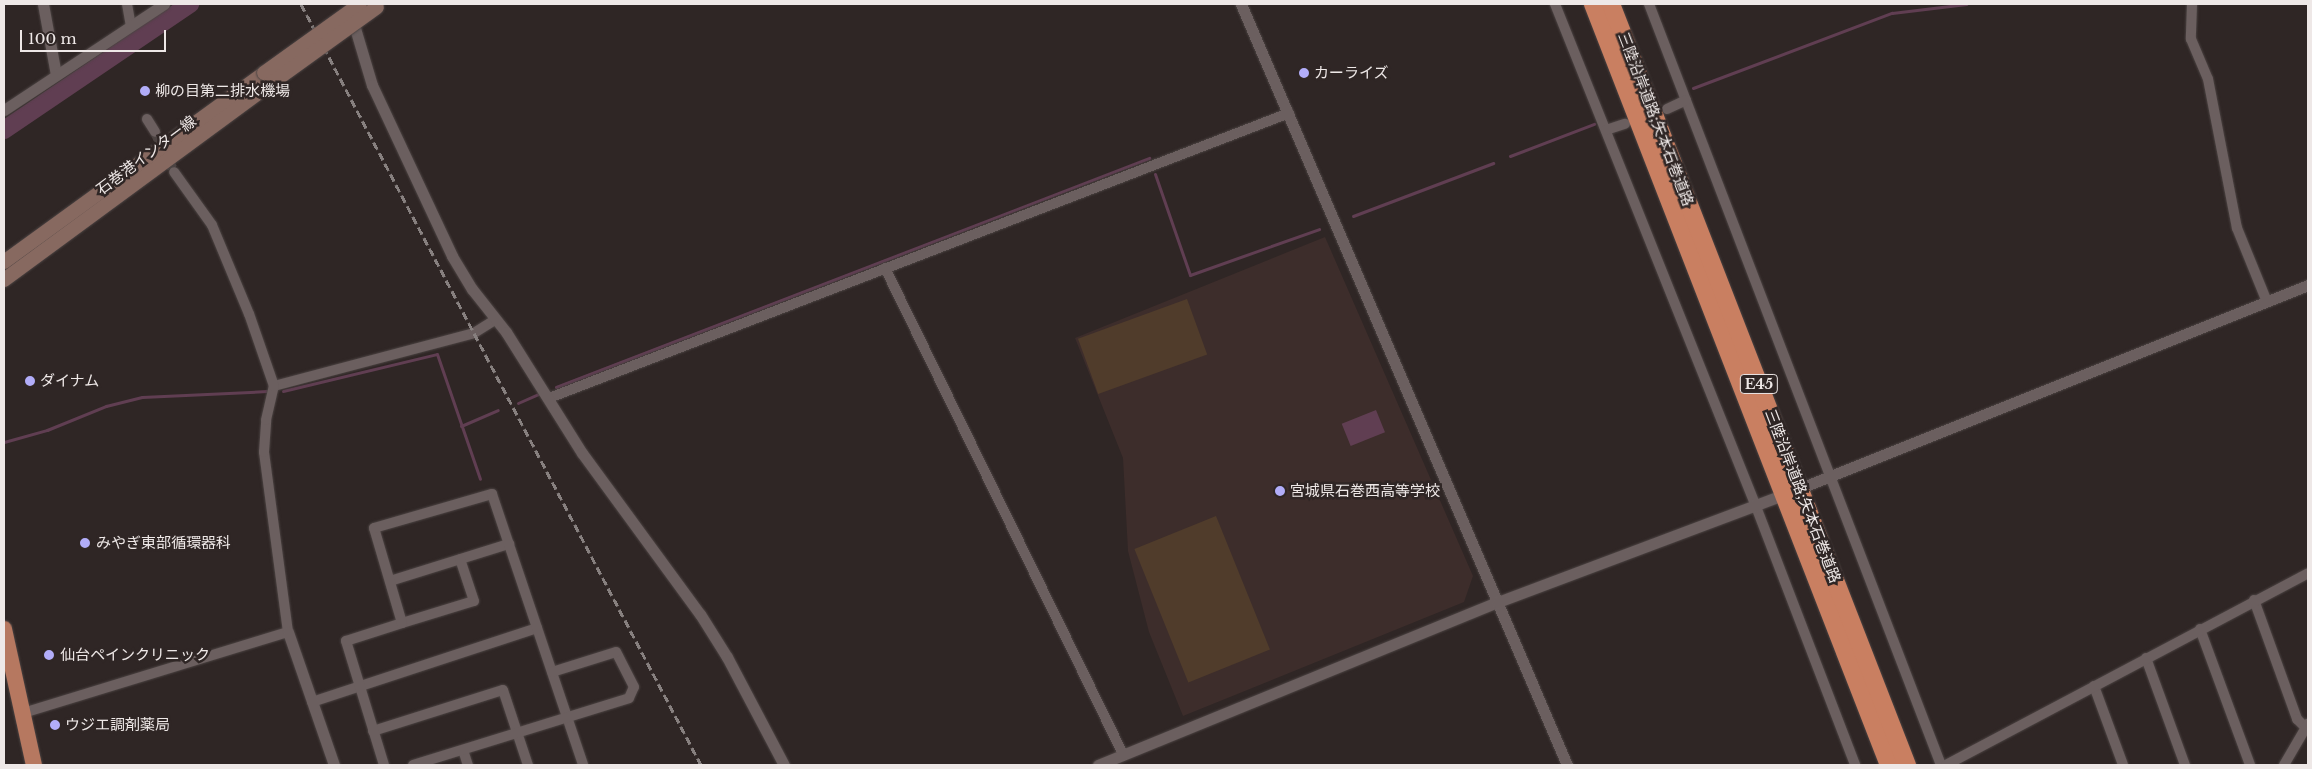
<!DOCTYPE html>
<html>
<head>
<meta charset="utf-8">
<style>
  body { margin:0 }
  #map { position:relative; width:2312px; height:769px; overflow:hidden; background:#2f2625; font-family:"Libre Baskerville","Noto Sans JP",serif }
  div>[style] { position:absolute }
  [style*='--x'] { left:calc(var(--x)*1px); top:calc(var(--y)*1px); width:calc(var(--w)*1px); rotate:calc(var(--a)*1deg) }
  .built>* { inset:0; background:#3d2d2b }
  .green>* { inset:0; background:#503c2b; transform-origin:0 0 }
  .water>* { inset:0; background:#603e52; transform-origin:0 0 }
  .stream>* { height:3px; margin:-1.5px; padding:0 1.5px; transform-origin:1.5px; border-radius:1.5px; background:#603e52 }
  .river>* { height:18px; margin:-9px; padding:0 9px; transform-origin:9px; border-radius:9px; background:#603e52 }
  .minor-tunnel>* { height:10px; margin-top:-5px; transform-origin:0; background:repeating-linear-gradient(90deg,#4c4342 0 10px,transparent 0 15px) }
  .roads { filter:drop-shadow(0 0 1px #4b4342) drop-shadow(0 0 1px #4b4342) }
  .minor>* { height:10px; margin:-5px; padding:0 5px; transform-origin:5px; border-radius:5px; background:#6b5f5f }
  .tertiary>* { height:11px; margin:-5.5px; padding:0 5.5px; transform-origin:5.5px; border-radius:5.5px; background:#6b5f5f }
  .secondary>* { height:14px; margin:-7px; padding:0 7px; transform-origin:7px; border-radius:7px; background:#876960 }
  .trunk>* { height:16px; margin:-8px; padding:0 8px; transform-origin:8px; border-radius:8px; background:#b67860 }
  .motorway>* { height:18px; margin:-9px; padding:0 9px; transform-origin:9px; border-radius:9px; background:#c97f61 }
  .rail>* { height:3px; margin-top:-1.5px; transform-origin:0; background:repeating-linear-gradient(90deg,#87807f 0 8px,transparent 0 12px) }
  .bridges { filter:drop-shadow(0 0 1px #4b4342) drop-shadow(0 0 1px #4b4342) }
  .secondary-bridge>* { height:14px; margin:-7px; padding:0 7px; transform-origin:7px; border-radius:7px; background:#876960 }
  .dots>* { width:14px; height:14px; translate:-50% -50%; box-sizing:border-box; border:2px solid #2f2625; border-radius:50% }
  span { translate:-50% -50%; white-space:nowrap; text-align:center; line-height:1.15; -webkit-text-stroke:5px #2f2625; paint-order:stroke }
  .shield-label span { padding:1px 4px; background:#2f2625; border:1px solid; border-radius:4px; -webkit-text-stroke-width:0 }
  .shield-label { font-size:14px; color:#eee8e7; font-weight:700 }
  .poi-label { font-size:15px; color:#eee8e7 }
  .left { translate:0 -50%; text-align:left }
  .street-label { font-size:15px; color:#eee8e7 }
  .frame { position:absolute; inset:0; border:5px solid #eee8e7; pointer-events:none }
  .scale { position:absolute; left:20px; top:30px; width:146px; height:22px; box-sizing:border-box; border:2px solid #eee8e7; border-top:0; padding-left:6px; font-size:15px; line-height:18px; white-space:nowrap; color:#eee8e7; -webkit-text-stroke:4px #2f2625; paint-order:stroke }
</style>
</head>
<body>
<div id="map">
  <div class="built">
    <div style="clip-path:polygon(1325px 237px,1473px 576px,1464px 602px,1183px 716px,1149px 632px,1128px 551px,1123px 458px,1075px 338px)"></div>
  </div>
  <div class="green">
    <div style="left:1187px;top:299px;width:59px;height:116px;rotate:70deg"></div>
    <div style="left:1216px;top:516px;width:144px;height:88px;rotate:68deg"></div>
  </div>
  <div class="water">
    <div style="left:1376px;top:410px;width:24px;height:37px;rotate:68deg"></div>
  </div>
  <div class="stream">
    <div style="--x:1693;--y:88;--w:213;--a:-20.7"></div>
    <div style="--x:1892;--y:13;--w:75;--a:-6.9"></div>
    <div style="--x:1510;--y:156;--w:90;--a:-20.9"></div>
    <div style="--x:1155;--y:174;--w:107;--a:70.9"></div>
    <div style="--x:1190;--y:275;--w:137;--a:-19.6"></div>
    <div style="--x:1353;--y:216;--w:150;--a:-20.7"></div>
    <div style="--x:556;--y:387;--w:636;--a:-21.12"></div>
    <div style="--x:283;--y:391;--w:158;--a:-13.5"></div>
    <div style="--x:437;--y:354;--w:132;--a:71"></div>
    <div style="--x:518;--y:403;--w:22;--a:-24"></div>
    <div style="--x:461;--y:426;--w:40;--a:-23.4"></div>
    <div style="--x:4;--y:442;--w:45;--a:-15.6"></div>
    <div style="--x:47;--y:430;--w:64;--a:-22.1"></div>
    <div style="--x:106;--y:406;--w:37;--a:-14"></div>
    <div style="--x:142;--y:397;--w:125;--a:-2.7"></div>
  </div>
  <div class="river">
    <div style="--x:4;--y:130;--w:225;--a:-34.1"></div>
  </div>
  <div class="minor-tunnel">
    <div style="--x:155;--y:132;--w:44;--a:64.6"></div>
  </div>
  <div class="roads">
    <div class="minor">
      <div style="--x:127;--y:4;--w:23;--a:80"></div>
      <div style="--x:1555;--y:4;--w:539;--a:68.2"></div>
      <div style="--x:1755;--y:504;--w:280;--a:69"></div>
      <div style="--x:1649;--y:4;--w:815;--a:69.01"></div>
      <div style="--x:2192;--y:4;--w:35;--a:92"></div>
      <div style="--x:2191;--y:39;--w:43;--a:67"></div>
      <div style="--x:2208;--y:79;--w:152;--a:79"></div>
      <div style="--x:2237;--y:228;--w:80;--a:67.9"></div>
      <div style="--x:1667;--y:109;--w:21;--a:-25"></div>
      <div style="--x:147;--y:119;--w:15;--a:58"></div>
      <div style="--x:1606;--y:130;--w:20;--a:-18"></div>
      <div style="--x:885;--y:268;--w:543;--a:63.91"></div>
      <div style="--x:274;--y:386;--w:207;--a:-14.8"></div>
      <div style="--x:474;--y:333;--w:25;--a:-32"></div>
      <div style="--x:549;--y:398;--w:793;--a:-21.06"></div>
      <div style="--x:390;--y:581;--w:125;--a:-17.3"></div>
      <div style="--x:2254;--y:600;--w:127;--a:70.1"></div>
      <div style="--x:2297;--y:719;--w:11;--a:45"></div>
      <div style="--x:402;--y:623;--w:75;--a:-17"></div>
      <div style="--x:474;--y:601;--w:44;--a:-108.4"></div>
      <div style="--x:2200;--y:629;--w:145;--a:69.8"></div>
      <div style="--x:2146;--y:658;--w:114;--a:70"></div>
      <div style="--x:2094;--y:686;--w:84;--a:69.8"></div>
      <div style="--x:312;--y:702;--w:237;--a:-18.2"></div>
      <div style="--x:23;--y:713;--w:277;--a:-17"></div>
      <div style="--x:288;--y:632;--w:182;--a:-97.6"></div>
      <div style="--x:264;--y:452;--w:32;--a:-86"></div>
      <div style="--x:266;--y:420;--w:35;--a:-77"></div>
      <div style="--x:274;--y:386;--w:76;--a:-109.1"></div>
      <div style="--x:249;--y:314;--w:96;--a:-112.6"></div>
      <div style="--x:212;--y:225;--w:65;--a:-125.6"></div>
      <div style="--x:373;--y:731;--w:136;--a:-17.5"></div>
      <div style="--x:503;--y:690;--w:79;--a:71.6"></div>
      <div style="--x:463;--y:750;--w:16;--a:72"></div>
      <div style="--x:384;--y:765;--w:130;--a:-107"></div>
      <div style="--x:346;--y:641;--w:59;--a:-17.8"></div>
      <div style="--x:402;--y:623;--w:99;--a:-106.4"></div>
      <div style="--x:374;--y:528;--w:123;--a:-16.1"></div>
      <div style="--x:492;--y:494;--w:286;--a:71.4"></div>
      <div style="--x:413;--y:765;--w:226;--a:-17.2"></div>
      <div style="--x:629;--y:698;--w:12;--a:-66"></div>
      <div style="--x:634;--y:687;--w:39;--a:-117"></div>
      <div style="--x:616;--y:652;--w:67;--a:162.6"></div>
      <div style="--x:1946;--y:765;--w:410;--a:-27.9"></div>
      <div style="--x:2284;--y:765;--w:48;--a:-59.7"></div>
    </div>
    <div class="tertiary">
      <div style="--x:43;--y:4;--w:72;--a:79.6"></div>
      <div style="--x:1241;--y:4;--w:828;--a:66.81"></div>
      <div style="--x:352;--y:18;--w:70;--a:73.4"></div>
      <div style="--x:372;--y:85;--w:189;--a:64.9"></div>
      <div style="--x:452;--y:256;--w:39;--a:59"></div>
      <div style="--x:472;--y:289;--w:55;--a:51.7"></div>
      <div style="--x:506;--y:332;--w:143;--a:57.9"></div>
      <div style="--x:582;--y:453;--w:200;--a:53.8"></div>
      <div style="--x:700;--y:614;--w:51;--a:57.9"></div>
      <div style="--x:727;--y:657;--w:122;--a:62.2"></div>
      <div style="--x:4;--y:110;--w:192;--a:-33.5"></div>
      <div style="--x:1808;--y:485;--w:539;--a:-21.8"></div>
      <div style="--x:288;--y:632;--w:141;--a:70.9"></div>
      <div style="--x:1098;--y:765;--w:432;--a:-22.2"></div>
      <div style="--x:1498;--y:602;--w:295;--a:-20.6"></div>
    </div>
    <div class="secondary">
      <div style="--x:4;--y:262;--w:321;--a:-36"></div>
      <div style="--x:4;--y:280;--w:329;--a:-36.3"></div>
    </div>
    <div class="trunk">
      <div style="--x:4;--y:629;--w:139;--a:77.6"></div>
    </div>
    <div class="motorway">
      <div style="--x:1593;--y:4;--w:817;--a:68.75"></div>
      <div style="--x:1611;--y:4;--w:817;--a:68.75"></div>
    </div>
  </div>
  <div class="rail">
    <div style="--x:301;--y:4;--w:860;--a:62.27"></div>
  </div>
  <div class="bridges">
    <div class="secondary-bridge">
      <div style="--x:264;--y:73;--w:118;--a:-35.7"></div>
      <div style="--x:269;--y:85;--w:133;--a:-35.8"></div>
    </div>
  </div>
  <div class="dots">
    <div style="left:1304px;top:73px;background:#b2adf9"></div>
    <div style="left:145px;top:91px;background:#b2adf9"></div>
    <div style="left:30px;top:381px;background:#b2adf9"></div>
    <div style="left:1280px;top:491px;background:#b2adf9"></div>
    <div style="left:85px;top:543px;background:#b2adf9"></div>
    <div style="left:49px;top:655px;background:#b2adf9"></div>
    <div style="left:55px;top:725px;background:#b2adf9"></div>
  </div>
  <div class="shield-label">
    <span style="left:1759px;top:384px">E45</span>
  </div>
  <div class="poi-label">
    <span class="left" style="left:1314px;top:73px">カーライズ</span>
    <span class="left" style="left:155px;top:91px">柳の目第二排水機場</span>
    <span class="left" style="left:40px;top:381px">ダイナム</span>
    <span class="left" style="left:1290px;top:491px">宮城県石巻西高等学校</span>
    <span class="left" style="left:96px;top:543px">みやぎ東部循環器科</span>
    <span class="left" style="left:60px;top:655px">仙台ペインクリニック</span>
    <span class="left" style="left:65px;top:725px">ウジエ調剤薬局</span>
  </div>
  <div class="street-label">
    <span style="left:1656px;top:119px;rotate:69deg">三陸沿岸道路;矢本石巻道路</span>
    <span style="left:146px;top:155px;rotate:-37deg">石巻港インター線</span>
    <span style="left:1803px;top:496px;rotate:69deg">三陸沿岸道路;矢本石巻道路</span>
  </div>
  <div class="frame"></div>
  <div class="scale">100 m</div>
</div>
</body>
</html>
